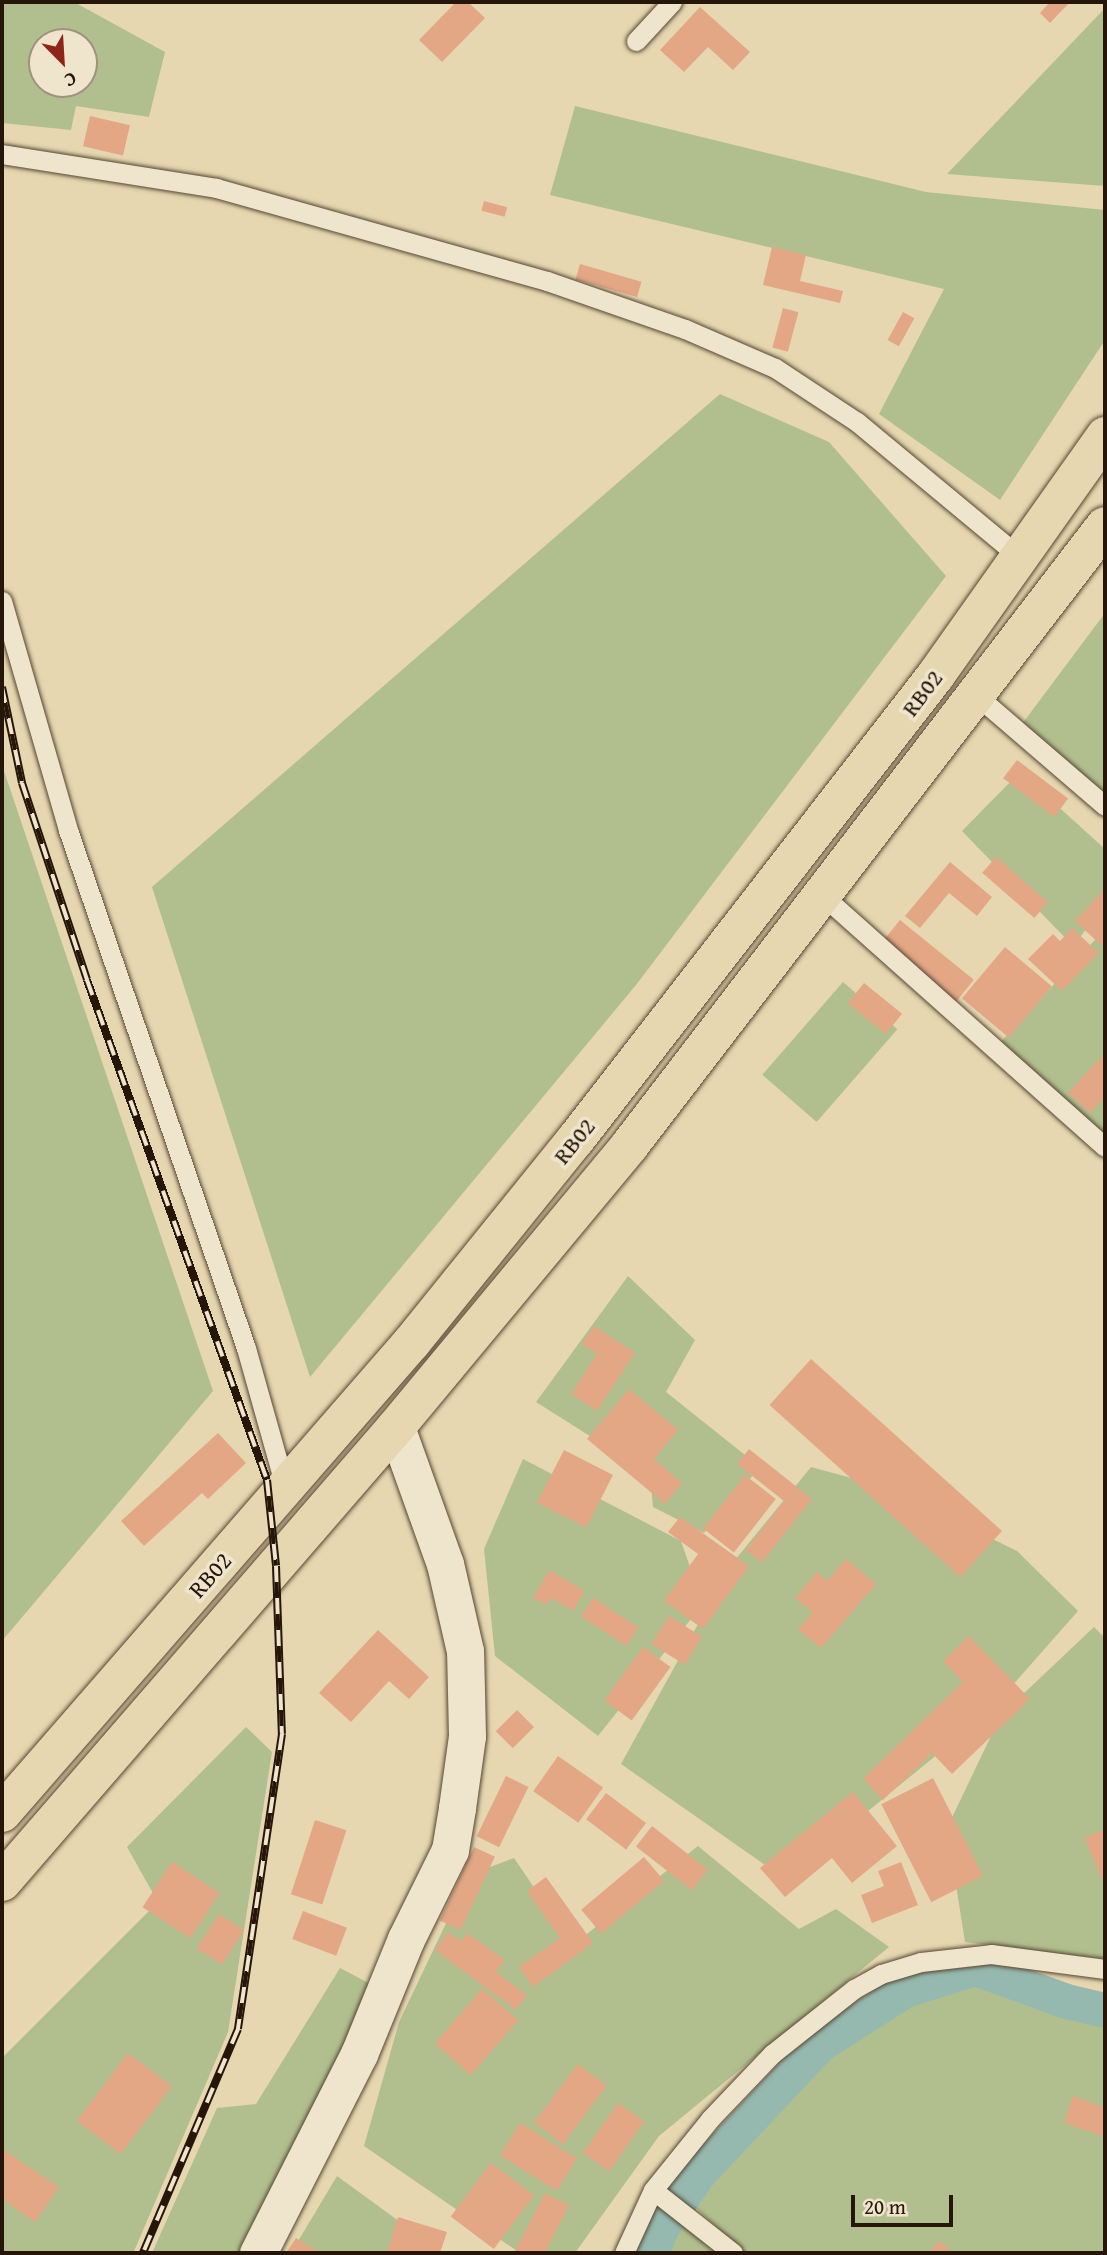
<!DOCTYPE html>
<html>
<head>
<meta charset="utf-8">
<style>
  body { margin:0 }
  #map { position:relative; width:1107px; height:2255px; overflow:hidden; background:#e6d7b0; font-family:"Gentium Book Plus",serif }
  div>[style] { position:absolute }
  [style*='--x'] { left:calc(var(--x)*1px); top:calc(var(--y)*1px); width:calc(var(--w)*1px); rotate:calc(var(--a)*1deg) }
  .green>* { inset:0; background:#b1bf8e; transform-origin:0 0 }
  .canal>* { height:35px; margin:-17.5px; padding:0 17.5px; transform-origin:17.5px; border-radius:17.5px; background:#96b9af }
  .building>* { inset:0; background:#e3a785; transform-origin:0 0 }
  .roads { filter:drop-shadow(0 0 2px #564633) drop-shadow(0 0 2px #564633) }
  .lane>* { height:19px; margin:-9.5px; padding:0 9.5px; transform-origin:9.5px; border-radius:9.5px; background:#efe5cc }
  .street>* { height:37px; margin:-18.5px; padding:0 18.5px; transform-origin:18.5px; border-radius:18.5px; background:#efe5cc }
  .highway>* { height:38px; margin:-19px; padding:0 19px; transform-origin:19px; border-radius:19px; background:#e6d7b0 }
  .rail>* { height:8px; margin-top:-4px; transform-origin:0; background:repeating-linear-gradient(90deg,#efe5cc 0 16px,#261509 0 32px); box-sizing:border-box; border-block:2px solid #261509 }
  span { translate:-50% -50%; white-space:nowrap; text-align:center; line-height:1.15; -webkit-text-stroke:7px #efe5cc; paint-order:stroke }
  .street-label { font-size:24px; color:#261509 }
  .frame { position:absolute; inset:0; border:4px solid #261509; pointer-events:none }
  .north { position:absolute; left:28px; top:28px; width:70px; height:70px; box-sizing:border-box; background:#efe5cc; border:2px solid #9f927e; border-radius:50%; rotate:156deg; font-size:19px; font-weight:700; line-height:28px; text-align:center; color:#261509 }
  .north::after { content:''; display:block; margin:auto; width:24px; height:32px; background:#8f2418; clip-path:polygon(50% 0,100% 100%,50% 72%,0 100%) }
  .scale { position:absolute; left:851px; top:2195px; width:102px; height:32px; box-sizing:border-box; border:4px solid #261509; border-top:0; padding-left:9px; font-size:21px; line-height:24px; white-space:nowrap; color:#261509; -webkit-text-stroke:5px #efe5cc; paint-order:stroke }
</style>
</head>
<body>
<div id="map">
  <div class="green">
    <div style="clip-path:polygon(evenodd,2px 2px,74px 2px,165px 52px,149px 117px,76px 106px,71px 130px,2px 123px,2px 2px,42px 42px,84px 42px,84px 84px,42px 84px,42px 42px)"></div>
    <div style="clip-path:polygon(1105px 8px,1105px 186px,947px 174px)"></div>
    <div style="clip-path:polygon(575px 106px,926px 192px,1105px 210px,1105px 340px,1000px 500px,879px 414px,944px 289px,550px 195px)"></div>
    <div style="clip-path:polygon(720px 394px,829px 442px,946px 576px,636px 985px,310px 1377px,152px 887px)"></div>
    <div style="clip-path:polygon(1105px 613px,1105px 795px,1022px 724px)"></div>
    <div style="clip-path:polygon(2px 765px,213px 1391px,2px 1641px)"></div>
    <div style="clip-path:polygon(1020px 772px,1105px 849px,1105px 905px,1073px 946px,962px 831px)"></div>
    <div style="clip-path:polygon(1105px 929px,1105px 1137px,997px 1046px)"></div>
    <div style="left:843px;top:982px;width:72px;height:123px;rotate:41deg"></div>
    <div style="clip-path:polygon(628px 1276px,695px 1340px,666px 1392px,760px 1467px,704px 1533px,653px 1507px,650px 1474px,536px 1402px)"></div>
    <div style="clip-path:polygon(523px 1459px,681px 1541px,703px 1604px,598px 1736px,495px 1656px,484px 1549px)"></div>
    <div style="clip-path:polygon(811px 1467px,888px 1488px,1017px 1551px,1078px 1611px,988px 1713px,785px 1879px,621px 1764px,730px 1566px)"></div>
    <div style="clip-path:polygon(1094px 1627px,1105px 1638px,1105px 1959px,965px 1942px,947px 1828px,1001px 1715px)"></div>
    <div style="clip-path:polygon(246px 1727px,272px 1752px,228px 2032px,135px 2249px,133px 2253px,2px 2253px,2px 2058px,158px 1902px,127px 1847px)"></div>
    <div style="clip-path:polygon(698px 1846px,799px 1929px,836px 1909px,889px 1947px,659px 2136px,575px 2253px,520px 2253px,364px 2146px,399px 2022px,469px 1875px,514px 1858px,573px 1945px)"></div>
    <div style="clip-path:polygon(340px 1968px,378px 1988px,245px 2253px,152px 2253px,217px 2108px,256px 2104px)"></div>
    <div style="clip-path:polygon(979px 1982px,1105px 2018px,1103px 2253px,744px 2253px,691px 2203px,822px 2052px,907px 1998px)"></div>
    <div style="clip-path:polygon(337px 2176px,407px 2227px,387px 2253px,291px 2253px)"></div>
    <div style="clip-path:polygon(676px 2220px,716px 2253px,658px 2253px,665px 2233px)"></div>
  </div>
  <div class="canal">
    <div style="--x:652;--y:2253;--w:24;--a:-71"></div>
    <div style="--x:660;--y:2230;--w:68;--a:-55.8"></div>
    <div style="--x:698;--y:2174;--w:177;--a:-46.8"></div>
    <div style="--x:819;--y:2045;--w:102;--a:-32.6"></div>
    <div style="--x:905;--y:1990;--w:73;--a:-17.4"></div>
    <div style="--x:975;--y:1968;--w:97;--a:19.9"></div>
    <div style="--x:1066;--y:2001;--w:40;--a:13"></div>
  </div>
  <div class="building">
    <div style="clip-path:polygon(456px 2px,468px 2px,485px 18px,442px 62px,419px 40px)"></div>
    <div style="clip-path:polygon(1050px 2px,1070px 2px,1050px 23px,1040px 13px)"></div>
    <div style="clip-path:polygon(700px 7px,750px 52px,733px 70px,708px 47px,684px 72px,660px 50px)"></div>
    <div style="left:90px;top:116px;width:41px;height:31px;rotate:13deg"></div>
    <div style="left:484px;top:201px;width:24px;height:10px;rotate:15deg"></div>
    <div style="clip-path:polygon(772px 247px,806px 255px,800px 281px,843px 291px,840px 303px,763px 285px)"></div>
    <div style="left:580px;top:264px;width:64px;height:16px;rotate:16deg"></div>
    <div style="left:783px;top:308px;width:16px;height:41px;rotate:15deg"></div>
    <div style="left:903px;top:312px;width:13px;height:32px;rotate:29deg"></div>
    <div style="left:1017px;top:760px;width:64px;height:23px;rotate:37deg"></div>
    <div style="left:996px;top:857px;width:69px;height:21px;rotate:41deg"></div>
    <div style="clip-path:polygon(950px 862px,992px 897px,977px 916px,949px 893px,920px 928px,905px 916px)"></div>
    <div style="clip-path:polygon(1105px 888px,1105px 940px,1101px 945px,1075px 921px)"></div>
    <div style="left:900px;top:920px;width:95px;height:31px;rotate:39deg"></div>
    <div style="clip-path:polygon(1072px 928px,1099px 953px,1062px 991px,1028px 959px,1053px 934px,1060px 941px)"></div>
    <div style="left:1005px;top:947px;width:61px;height:67px;rotate:40deg"></div>
    <div style="left:864px;top:983px;width:49px;height:26px;rotate:39deg"></div>
    <div style="clip-path:polygon(1103px 1055px,1105px 1097px,1090px 1113px,1068px 1093px)"></div>
    <div style="clip-path:polygon(594px 1326px,635px 1353px,597px 1411px,571px 1394px,597px 1354px,582px 1344px)"></div>
    <div style="left:811px;top:1359px;width:257px;height:62px;rotate:42deg"></div>
    <div style="clip-path:polygon(629px 1389px,678px 1430px,654px 1459px,682px 1483px,665px 1504px,587px 1439px)"></div>
    <div style="clip-path:polygon(218px 1433px,246px 1463px,208px 1499px,202px 1493px,144px 1546px,121px 1521px)"></div>
    <div style="clip-path:polygon(749px 1449px,812px 1499px,762px 1562px,746px 1550px,784px 1501px,737px 1464px)"></div>
    <div style="left:564px;top:1450px;width:55px;height:59px;rotate:27deg"></div>
    <div style="left:745px;top:1475px;width:39px;height:68px;rotate:38deg"></div>
    <div style="clip-path:polygon(680px 1517px,749px 1566px,703px 1629px,664px 1601px,698px 1554px,668px 1532px)"></div>
    <div style="clip-path:polygon(846px 1559px,876px 1584px,821px 1648px,798px 1629px,813px 1612px,795px 1598px,817px 1572px,827px 1581px)"></div>
    <div style="clip-path:polygon(549px 1570px,585px 1591px,573px 1611px,551px 1598px,547px 1605px,533px 1598px)"></div>
    <div style="left:593px;top:1598px;width:54px;height:22px;rotate:33deg"></div>
    <div style="left:669px;top:1616px;width:39px;height:33px;rotate:32deg"></div>
    <div style="clip-path:polygon(378px 1630px,429px 1677px,409px 1699px,389px 1681px,351px 1722px,319px 1693px)"></div>
    <div style="clip-path:polygon(969px 1636px,1030px 1699px,952px 1774px,932px 1753px,883px 1800px,863px 1779px,963px 1682px,943px 1661px)"></div>
    <div style="left:643px;top:1647px;width:34px;height:66px;rotate:36deg"></div>
    <div style="left:517px;top:1710px;width:24px;height:30px;rotate:45deg"></div>
    <div style="left:558px;top:1756px;width:55px;height:43px;rotate:35deg"></div>
    <div style="left:506px;top:1776px;width:25px;height:67px;rotate:26deg"></div>
    <div style="left:933px;top:1778px;width:110px;height:58px;rotate:63deg"></div>
    <div style="clip-path:polygon(853px 1792px,897px 1846px,852px 1883px,832px 1858px,785px 1897px,760px 1868px)"></div>
    <div style="left:606px;top:1793px;width:50px;height:33px;rotate:37deg"></div>
    <div style="left:315px;top:1820px;width:33px;height:78px;rotate:18deg"></div>
    <div style="left:652px;top:1826px;width:71px;height:26px;rotate:38deg"></div>
    <div style="clip-path:polygon(1105px 1829px,1105px 1886px,1084px 1838px)"></div>
    <div style="left:474px;top:1847px;width:23px;height:81px;rotate:25deg"></div>
    <div style="left:644px;top:1857px;width:31px;height:82px;rotate:50deg"></div>
    <div style="left:172px;top:1862px;width:57px;height:54px;rotate:33deg"></div>
    <div style="clip-path:polygon(901px 1862px,918px 1905px,872px 1923px,861px 1895px,884px 1886px,878px 1871px)"></div>
    <div style="clip-path:polygon(546px 1877px,593px 1943px,533px 1987px,519px 1967px,560px 1938px,527px 1891px)"></div>
    <div style="left:303px;top:1911px;width:47px;height:30px;rotate:21deg"></div>
    <div style="left:219px;top:1914px;width:30px;height:41px;rotate:33deg"></div>
    <div style="clip-path:polygon(448px 1932px,461px 1941px,467px 1933px,505px 1960px,496px 1972px,527px 1995px,516px 2010px,435px 1950px)"></div>
    <div style="left:482px;top:1989px;width:48px;height:72px;rotate:41deg"></div>
    <div style="left:128px;top:2053px;width:55px;height:85px;rotate:37deg"></div>
    <div style="left:578px;top:2064px;width:36px;height:73px;rotate:37deg"></div>
    <div style="clip-path:polygon(1073px 2096px,1105px 2108px,1105px 2137px,1064px 2123px)"></div>
    <div style="left:618px;top:2103px;width:32px;height:61px;rotate:35deg"></div>
    <div style="left:520px;top:2123px;width:67px;height:38px;rotate:32deg"></div>
    <div style="clip-path:polygon(2px 2149px,59px 2187px,35px 2222px,2px 2199px)"></div>
    <div style="left:491px;top:2163px;width:54px;height:67px;rotate:37deg"></div>
    <div style="clip-path:polygon(545px 2193px,569px 2205px,545px 2253px,514px 2253px)"></div>
    <div style="clip-path:polygon(398px 2217px,447px 2232px,440px 2253px,387px 2253px)"></div>
    <div style="clip-path:polygon(296px 2238px,320px 2253px,286px 2253px)"></div>
    <div style="clip-path:polygon(939px 2241px,953px 2253px,929px 2253px)"></div>
  </div>
  <div class="roads">
    <div class="lane">
      <div style="--x:636;--y:41;--w:53;--a:-47.3"></div>
      <div style="--x:2;--y:154;--w:217;--a:9"></div>
      <div style="--x:216;--y:188;--w:344;--a:15.7"></div>
      <div style="--x:547;--y:281;--w:146;--a:19.2"></div>
      <div style="--x:685;--y:329;--w:98;--a:23.4"></div>
      <div style="--x:775;--y:368;--w:98;--a:33.4"></div>
      <div style="--x:857;--y:422;--w:208;--a:39.7"></div>
      <div style="--x:2;--y:601;--w:238;--a:73.9"></div>
      <div style="--x:68;--y:830;--w:548;--a:71.04"></div>
      <div style="--x:246;--y:1348;--w:144;--a:74.3"></div>
      <div style="--x:976;--y:695;--w:170;--a:40.7"></div>
      <div style="--x:821;--y:894;--w:380;--a:41.7"></div>
      <div style="--x:653;--y:2190;--w:102;--a:38.2"></div>
      <div style="--x:624;--y:2253;--w:69;--a:-65.3"></div>
      <div style="--x:653;--y:2190;--w:91;--a:-51.2"></div>
      <div style="--x:710;--y:2119;--w:90;--a:-46.4"></div>
      <div style="--x:772;--y:2054;--w:105;--a:-38.4"></div>
      <div style="--x:854;--y:1989;--w:31;--a:-29"></div>
      <div style="--x:881;--y:1974;--w:42;--a:-16.7"></div>
      <div style="--x:921;--y:1962;--w:70;--a:-6.5"></div>
      <div style="--x:991;--y:1954;--w:115;--a:7.5"></div>
    </div>
    <div class="street">
      <div style="--x:258;--y:2253;--w:223;--a:-63.1"></div>
      <div style="--x:359;--y:2054;--w:124;--a:-67.8"></div>
      <div style="--x:406;--y:1939;--w:99;--a:-63.7"></div>
      <div style="--x:450;--y:1850;--w:43;--a:-80.5"></div>
      <div style="--x:457;--y:1808;--w:73;--a:-82.1"></div>
      <div style="--x:467;--y:1736;--w:85;--a:-91.3"></div>
      <div style="--x:465;--y:1651;--w:89;--a:-102.9"></div>
      <div style="--x:445;--y:1564;--w:145;--a:-109.7"></div>
    </div>
    <div class="highway">
      <div style="--x:2;--y:1813;--w:624;--a:-48.96"></div>
      <div style="--x:412;--y:1342;--w:261;--a:-51.1"></div>
      <div style="--x:576;--y:1139;--w:587;--a:-52.19"></div>
      <div style="--x:936;--y:675;--w:293;--a:-54.7"></div>
      <div style="--x:2;--y:1882;--w:602;--a:-49.11"></div>
      <div style="--x:396;--y:1427;--w:366;--a:-50.3"></div>
      <div style="--x:630;--y:1145;--w:780;--a:-52.5"></div>
    </div>
  </div>
  <div class="rail">
    <div style="--x:2;--y:687;--w:98;--a:78.2"></div>
    <div style="--x:22;--y:783;--w:207;--a:71.7"></div>
    <div style="--x:87;--y:980;--w:531;--a:70.2"></div>
    <div style="--x:267;--y:1480;--w:86;--a:84"></div>
    <div style="--x:276;--y:1566;--w:168;--a:88"></div>
    <div style="--x:282;--y:1734;--w:298;--a:98.5"></div>
    <div style="--x:238;--y:2029;--w:243;--a:113"></div>
  </div>
  <div class="street-label">
    <span style="left:922px;top:693px;rotate:-53deg">RB02</span>
    <span style="left:574px;top:1141px;rotate:-51deg">RB02</span>
    <span style="left:210px;top:1575px;rotate:-49deg">RB02</span>
  </div>
  <div class="frame"></div>
  <div class="north">С</div>
  <div class="scale">20 m</div>
</div>
</body>
</html>
